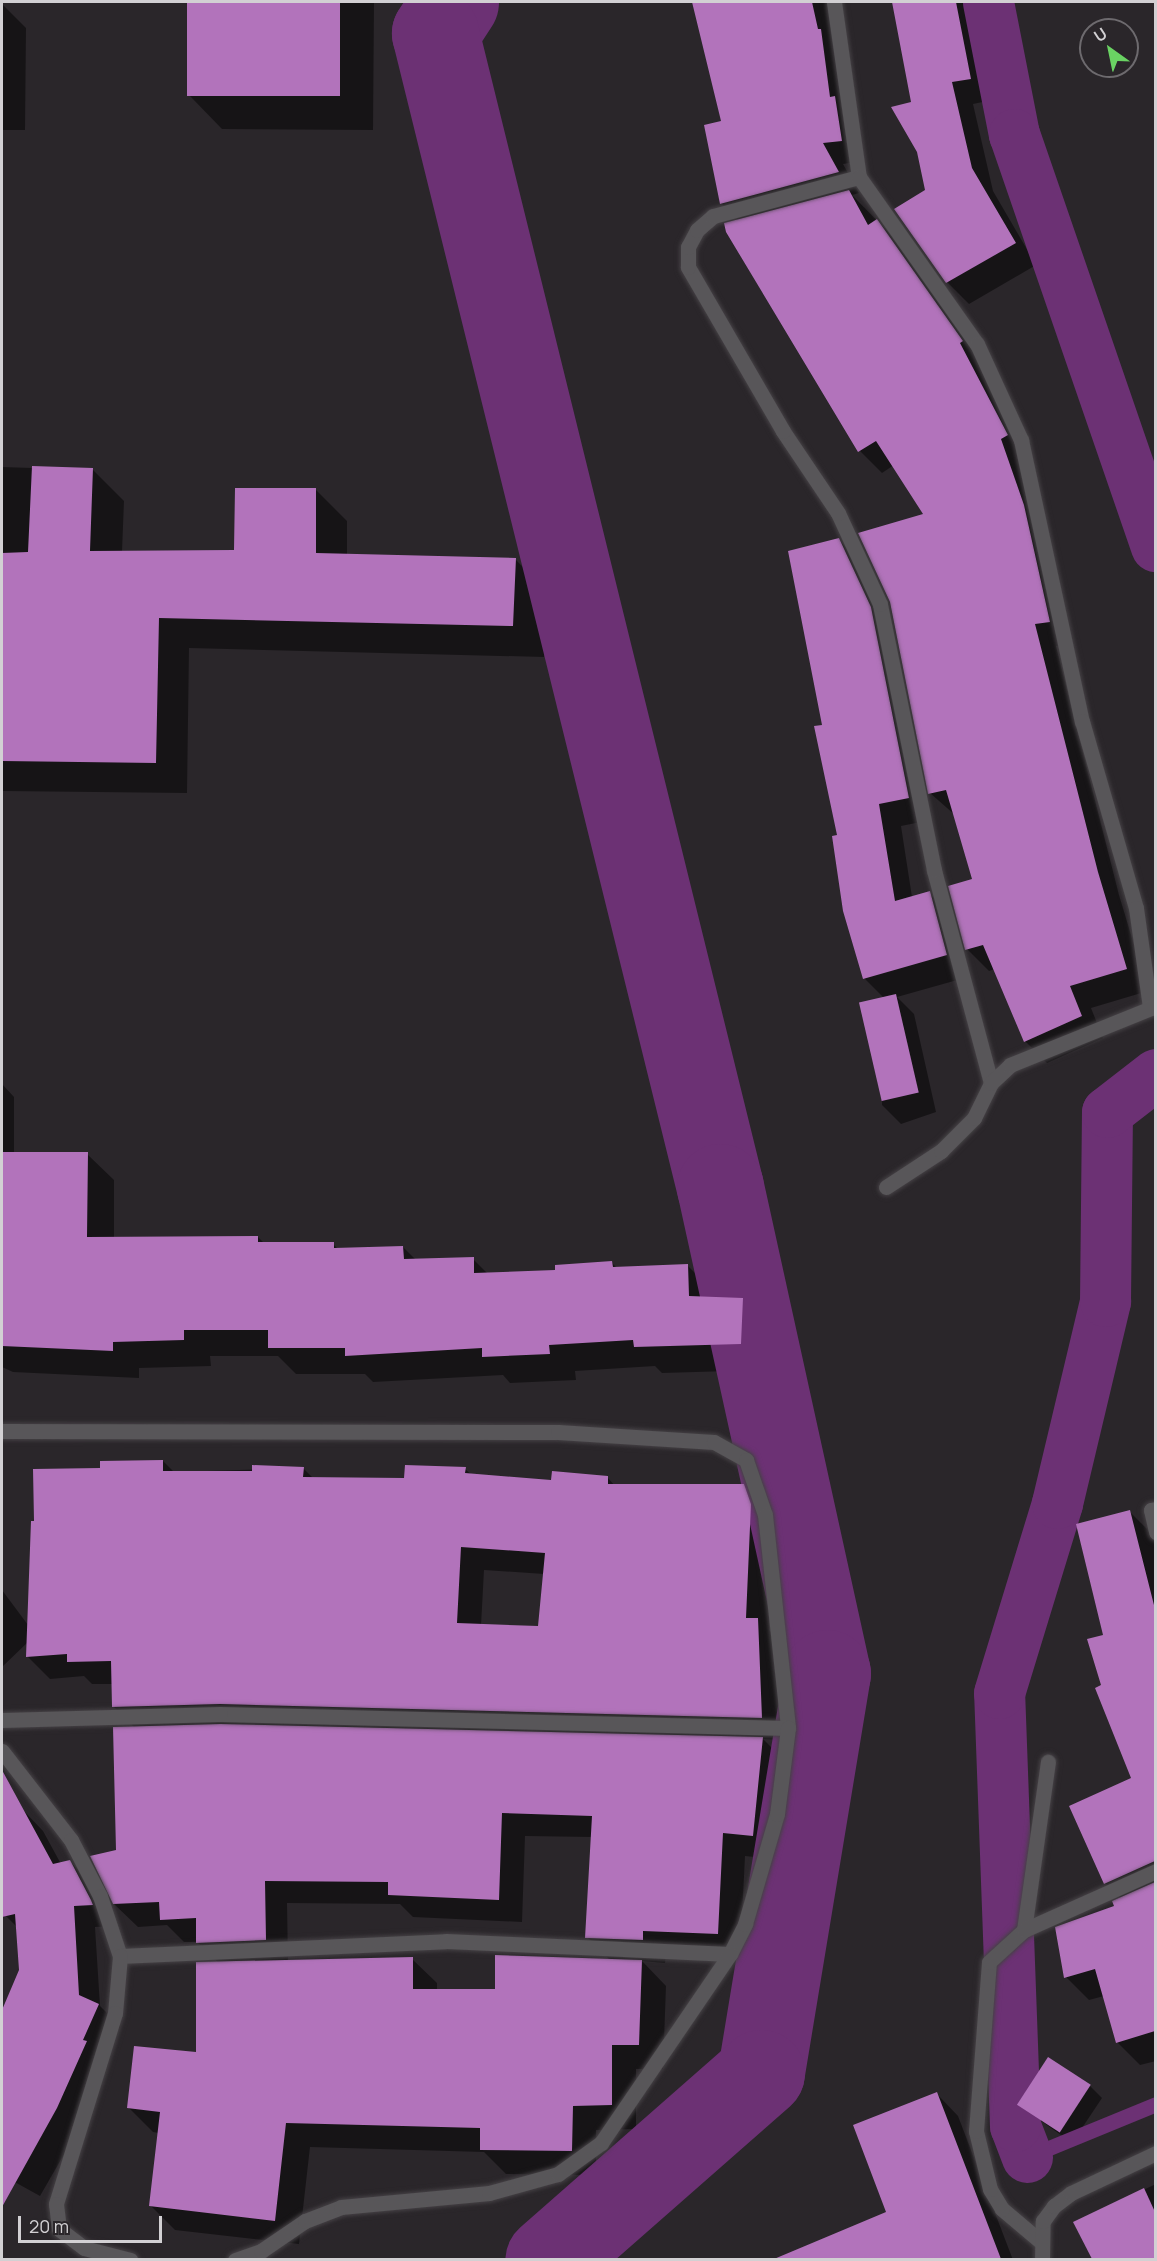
<!DOCTYPE html>
<html>
<head>
<meta charset="utf-8">
<style>
  body { margin:0 }
  #map { position:relative; width:1157px; height:2261px; overflow:hidden; background:#2a262a; font-family:Manrope,sans-serif }
  div>[style] { position:absolute }
  [style*='--x'] { left:calc(var(--x)*1px); top:calc(var(--y)*1px); width:calc(var(--w)*1px); rotate:calc(var(--a)*1deg) }
  .shadow>* { inset:0; background:#0007 }
  .stream>* { height:15px; margin:-7.5px; padding:0 7.5px; transform-origin:7.5px; border-radius:7.5px; background:#6c3174 }
  .canal>* { height:51px; margin:-25.5px; padding:0 25.5px; transform-origin:25.5px; border-radius:25.5px; background:#6c3174 }
  .river>* { height:87px; margin:-43.5px; padding:0 43.5px; transform-origin:43.5px; border-radius:43.5px; background:#6c3174 }
  .building>* { inset:0; background:#b273bb; transform-origin:0 0 }
  .roads { filter:drop-shadow(0 0 2px #454145) drop-shadow(0 0 2px #454145) }
  .street>* { height:15px; margin:-7.5px; padding:0 7.5px; transform-origin:7.5px; border-radius:7.5px; background:#585659 }
  span { translate:-50% -50%; white-space:nowrap; text-align:center; line-height:1.15; -webkit-text-stroke:6px #2a262a; paint-order:stroke }
  .frame { position:absolute; inset:0; border:3px solid #d2d0d3; pointer-events:none }
  .north { position:absolute; left:1079px; top:18px; width:60px; height:60px; box-sizing:border-box; background:#2a262a; border:2px solid #6d6a6e; border-radius:50%; rotate:327deg; font-size:16px; font-weight:700; line-height:24px; text-align:center; color:#d2d0d3 }
  .north::after { content:''; display:block; margin:auto; width:21px; height:27px; background:#6ad363; clip-path:polygon(50% 0,100% 100%,50% 72%,0 100%) }
  .scale { position:absolute; left:18px; top:2216px; width:144px; height:27px; box-sizing:border-box; border:3px solid #d2d0d3; border-top:0; padding-left:8px; font-size:18px; line-height:21px; white-space:nowrap; color:#d2d0d3; -webkit-text-stroke:4px #2a262a; paint-order:stroke }
</style>
</head>
<body>
<div id="map">
  <div class="shadow">
    <div style="clip-path:polygon(189px 2px,374px 2px,373px 130px,222px 129px,189px 95px)"></div>
    <div style="clip-path:polygon(712px 2px,827px 2px,862px 161px,843px 164px,859px 193px,852px 195px,899px 243px,984px 364px,1029px 458px,1072px 643px,1056px 646px,1119px 895px,1148px 991px,1091px 1008px,1103px 1038px,1047px 1063px,1025px 1041px,995px 969px,989px 971px,967px 949px,974px 880px,955px 815px,930px 793px,926px 515px,894px 465px,882px 473px,860px 451px,769px 303px,726px 224px,739px 221px,721px 203px,723px 122px,694px 6px)"></div>
    <div style="clip-path:polygon(893px 2px,970px 2px,978px 29px,992px 100px,973px 104px,993px 191px,1036px 265px,969px 304px,947px 282px)"></div>
    <div style="clip-path:polygon(2px 4px,26px 28px,25px 130px,2px 130px)"></div>
    <div style="clip-path:polygon(2px 467px,93px 470px,124px 501px,122px 552px,235px 552px,316px 490px,347px 521px,347px 555px,515px 559px,546px 591px,544px 657px,189px 648px,187px 793px,2px 791px)"></div>
    <div style="clip-path:polygon(838px 539px,860px 562px,892px 631px,931px 820px,901px 826px,912px 897px,929px 893px,951px 915px,968px 977px,897px 997px,914px 1014px,936px 1112px,901px 1124px,882px 1105px,884px 998px,864px 978px,823px 726px)"></div>
    <div style="clip-path:polygon(2px 1084px,14px 1097px,14px 1154px,87px 1154px,114px 1180px,114px 1238px,258px 1237px,264px 1243px,333px 1244px,339px 1250px,403px 1247px,416px 1260px,473px 1259px,488px 1274px,557px 1271px,612px 1263px,617px 1268px,688px 1266px,715px 1293px,715px 1298px,743px 1299px,769px 1326px,767px 1370px,662px 1373px,655px 1366px,575px 1371px,576px 1380px,510px 1383px,503px 1375px,373px 1382px,365px 1374px,296px 1374px,278px 1356px,210px 1356px,211px 1366px,139px 1368px,139px 1378px,13px 1372px,2px 1367px)"></div>
    <div style="clip-path:polygon(evenodd,163px 1461px,174px 1472px,303px 1468px,314px 1479px,406px 1479px,465px 1469px,472px 1475px,552px 1481px,608px 1478px,615px 1486px,743px 1486px,766px 1509px,773px 1527px,769px 1630px,780px 1642px,784px 1740px,763px 1739px,786px 1762px,775px 1859px,745px 1856px,740px 1957px,666px 1954px,665px 1963px,642px 1961px,666px 1986px,663px 2069px,636px 2069px,636px 2129px,596px 2130px,596px 2175px,506px 2174px,484px 2152px,310px 2147px,299px 2244px,175px 2230px,151px 2206px,159px 2133px,153px 2132px,129px 2108px,198px 2054px,219px 1963px,197px 1942px,184px 1942px,167px 1925px,138px 1927px,114px 1904px,153px 1840px,135px 1728px,114px 1707px,113px 1684px,92px 1684px,84px 1676px,50px 1679px,27px 1656px,28px 1642px,2px 1667px,2px 1590px,28px 1625px,102px 1469px,163px 1461px,484px 1570px,544px 1574px,539px 1627px,481px 1626px,484px 1570px,163px 1461px,525px 1836px,592px 1837px,587px 1937px,610px 1960px,497px 1990px,437px 1990px,437px 1983px,412px 1959px,288px 1962px,287px 1903px,400px 1904px,413px 1917px,522px 1922px,525px 1836px)"></div>
    <div style="clip-path:polygon(1130px 1512px,1153px 1535px,1156px 1545px,1156px 2061px,1140px 2065px,1117px 2042px,1104px 1996px,1089px 2000px,1066px 1977px,1121px 1899px,1105px 1883px,1133px 1779px,1103px 1686px,1105px 1636px)"></div>
    <div style="clip-path:polygon(22px 1809px,43px 1831px,61px 1864px,70px 1862px,92px 1883px,113px 1926px,95px 1927px,100px 2006px,120px 2026px,105px 2060px,108px 2064px,78px 2130px,40px 2196px,2px 2175px,2px 2035px,7px 2024px,2px 2014px,20px 1970px,18px 1928px,5px 1915px,2px 1905px,2px 1811px,8px 1817px)"></div>
    <div style="clip-path:polygon(1090px 2086px,1102px 2098px,1072px 2143px,1019px 2105px)"></div>
    <div style="clip-path:polygon(937px 2094px,958px 2116px,1013px 2260px,783px 2260px,888px 2213px)"></div>
    <div style="clip-path:polygon(1156px 2184px,1156px 2260px,1095px 2260px,1075px 2222px)"></div>
  </div>
  <div class="stream">
    <div style="--x:1027;--y:2157;--w:139;--a:-22.3"></div>
  </div>
  <div class="canal">
    <div style="--x:988;--y:2;--w:135;--a:78.9"></div>
    <div style="--x:1014;--y:134;--w:436;--a:71"></div>
    <div style="--x:1027;--y:2157;--w:33;--a:-111"></div>
    <div style="--x:1015;--y:2126;--w:433;--a:-92.1"></div>
    <div style="--x:999;--y:1693;--w:199;--a:-73"></div>
    <div style="--x:1057;--y:1503;--w:208;--a:-76.6"></div>
    <div style="--x:1105;--y:1301;--w:189;--a:-89.4"></div>
    <div style="--x:1107;--y:1112;--w:62;--a:-37.8"></div>
  </div>
  <div class="river">
    <div style="--x:455;--y:2;--w:37;--a:123"></div>
    <div style="--x:435;--y:33;--w:1189;--a:76.13"></div>
    <div style="--x:720;--y:1187;--w:498;--a:77.6"></div>
    <div style="--x:827;--y:1673;--w:405;--a:99.4"></div>
    <div style="--x:761;--y:2073;--w:283;--a:138.7"></div>
  </div>
  <div class="building">
    <div style="left:187px;top:2px;width:153px;height:94px"></div>
    <div style="clip-path:polygon(692px 2px,812px 2px,818px 29px,821px 29px,830px 97px,835px 96px,842px 141px,823px 143px,839px 172px,720px 204px,704px 125px,721px 121px)"></div>
    <div style="clip-path:polygon(892px 2px,956px 2px,971px 79px,952px 82px,972px 168px,1016px 243px,946px 283px,894px 209px,925px 190px,917px 152px,891px 107px,911px 102px)"></div>
    <div style="clip-path:polygon(849px 190px,868px 225px,877px 219px,963px 341px,960px 343px,1008px 435px,1001px 439px,1024px 505px,1050px 622px,1035px 624px,1098px 872px,1127px 969px,1070px 986px,1082px 1016px,1024px 1042px,983px 945px,965px 950px,948px 886px,972px 879px,946px 790px,928px 794px,890px 602px,858px 533px,923px 514px,876px 441px,858px 452px,726px 232px,724px 223px)"></div>
    <div style="clip-path:polygon(32px 466px,93px 468px,90px 551px,234px 550px,235px 488px,316px 488px,316px 553px,516px 558px,513px 626px,159px 618px,156px 763px,2px 761px,2px 553px,28px 552px)"></div>
    <div style="clip-path:polygon(839px 538px,871px 607px,909px 798px,879px 804px,895px 901px,930px 891px,947px 955px,863px 979px,843px 911px,832px 836px,837px 835px,814px 726px,822px 725px,788px 551px)"></div>
    <div style="left:896px;top:994px;width:101px;height:38px;rotate:77deg"></div>
    <div style="clip-path:polygon(2px 1152px,88px 1152px,87px 1237px,258px 1236px,258px 1242px,334px 1242px,334px 1248px,403px 1246px,404px 1259px,474px 1257px,474px 1273px,555px 1270px,555px 1265px,612px 1261px,613px 1267px,688px 1264px,689px 1296px,743px 1298px,741px 1344px,634px 1347px,633px 1340px,549px 1345px,550px 1354px,482px 1357px,482px 1348px,345px 1356px,345px 1348px,268px 1348px,268px 1330px,184px 1330px,184px 1340px,113px 1342px,113px 1351px,2px 1346px)"></div>
    <div style="clip-path:polygon(evenodd,163px 1460px,163px 1471px,252px 1471px,252px 1465px,304px 1467px,303px 1477px,404px 1478px,405px 1465px,466px 1467px,465px 1473px,551px 1480px,552px 1471px,608px 1476px,608px 1484px,744px 1484px,751px 1504px,746px 1618px,758px 1618px,762px 1718px,220px 1704px,112px 1707px,111px 1661px,67px 1662px,67px 1654px,26px 1657px,31px 1521px,34px 1521px,33px 1469px,100px 1468px,100px 1461px,163px 1460px,461px 1547px,545px 1553px,538px 1626px,457px 1623px,461px 1547px)"></div>
    <div style="clip-path:polygon(1130px 1510px,1155px 1609px,1155px 1861px,1104px 1884px,1069px 1806px,1131px 1778px,1095px 1688px,1101px 1685px,1087px 1639px,1103px 1635px,1076px 1524px)"></div>
    <div style="clip-path:polygon(220px 1724px,763px 1737px,753px 1836px,723px 1833px,718px 1934px,643px 1931px,643px 1940px,585px 1938px,592px 1816px,502px 1813px,499px 1900px,388px 1895px,388px 1882px,265px 1881px,266px 1940px,196px 1943px,196px 1918px,160px 1920px,159px 1902px,113px 1904px,90px 1856px,116px 1850px,113px 1727px)"></div>
    <div style="clip-path:polygon(2px 1770px,53px 1864px,70px 1860px,91px 1900px,93px 1905px,74px 1906px,79px 1995px,99px 2004px,83px 2040px,87px 2041px,57px 2108px,2px 2207px,2px 2010px,19px 1970px,15px 1914px,2px 1917px)"></div>
    <div style="clip-path:polygon(1155px 1882px,1155px 2031px,1116px 2043px,1095px 1969px,1064px 1978px,1055px 1927px,1114px 1906px,1112px 1901px)"></div>
    <div style="clip-path:polygon(495px 1955px,642px 1960px,639px 2045px,612px 2045px,612px 2105px,573px 2106px,572px 2151px,480px 2150px,480px 2128px,286px 2123px,275px 2221px,149px 2206px,160px 2112px,127px 2108px,134px 2046px,196px 2052px,196px 1962px,413px 1957px,413px 1989px,495px 1989px)"></div>
    <div style="left:1048px;top:2057px;width:51px;height:57px;rotate:33deg"></div>
    <div style="clip-path:polygon(937px 2092px,1001px 2259px,774px 2259px,886px 2212px,853px 2125px)"></div>
    <div style="clip-path:polygon(1144px 2188px,1155px 2212px,1155px 2259px,1092px 2259px,1073px 2222px)"></div>
  </div>
  <div class="roads">
    <div class="street">
      <div style="--x:834;--y:2;--w:177;--a:81.9"></div>
      <div style="--x:991;--y:1083;--w:220;--a:-105"></div>
      <div style="--x:934;--y:870;--w:271;--a:-101.5"></div>
      <div style="--x:880;--y:604;--w:100;--a:-114.8"></div>
      <div style="--x:838;--y:513;--w:99;--a:-123.9"></div>
      <div style="--x:783;--y:431;--w:190;--a:-120.1"></div>
      <div style="--x:688;--y:267;--w:20;--a:-90"></div>
      <div style="--x:688;--y:247;--w:19;--a:-62"></div>
      <div style="--x:697;--y:230;--w:21;--a:-41"></div>
      <div style="--x:713;--y:216;--w:151;--a:-15"></div>
      <div style="--x:859;--y:177;--w:204;--a:54.8"></div>
      <div style="--x:977;--y:344;--w:106;--a:65.4"></div>
      <div style="--x:1021;--y:440;--w:288;--a:77.8"></div>
      <div style="--x:1082;--y:721;--w:195;--a:73.9"></div>
      <div style="--x:1136;--y:908;--w:101;--a:82"></div>
      <div style="--x:886;--y:1187;--w:66;--a:-33.2"></div>
      <div style="--x:941;--y:1151;--w:47;--a:-45"></div>
      <div style="--x:974;--y:1118;--w:39;--a:-64"></div>
      <div style="--x:991;--y:1083;--w:26;--a:-43"></div>
      <div style="--x:1010;--y:1065;--w:157;--a:-22"></div>
      <div style="--x:2;--y:1431;--w:556;--a:0.1"></div>
      <div style="--x:558;--y:1432;--w:156;--a:3.7"></div>
      <div style="--x:714;--y:1442;--w:37;--a:29"></div>
      <div style="--x:746;--y:1460;--w:58;--a:70.9"></div>
      <div style="--x:765;--y:1515;--w:214;--a:83.8"></div>
      <div style="--x:788;--y:1728;--w:568;--a:-178.59"></div>
      <div style="--x:220;--y:1714;--w:218;--a:178.4"></div>
      <div style="--x:1156;--y:1509;--w:5;--a:169"></div>
      <div style="--x:1151;--y:1510;--w:23;--a:77"></div>
      <div style="--x:2;--y:1751;--w:113;--a:52.2"></div>
      <div style="--x:71;--y:1840;--w:63;--a:62.6"></div>
      <div style="--x:100;--y:1896;--w:63;--a:71.6"></div>
      <div style="--x:120;--y:1956;--w:326;--a:-2.6"></div>
      <div style="--x:446;--y:1941;--w:284;--a:2.6"></div>
      <div style="--x:730;--y:1954;--w:34;--a:-63"></div>
      <div style="--x:745;--y:1924;--w:115;--a:-73.8"></div>
      <div style="--x:777;--y:1814;--w:87;--a:-82.7"></div>
      <div style="--x:1024;--y:1930;--w:170;--a:-81.9"></div>
      <div style="--x:120;--y:1956;--w:57;--a:95"></div>
      <div style="--x:115;--y:2013;--w:200;--a:107.2"></div>
      <div style="--x:56;--y:2204;--w:25;--a:83"></div>
      <div style="--x:59;--y:2229;--w:31;--a:37"></div>
      <div style="--x:84;--y:2248;--w:48;--a:14.6"></div>
      <div style="--x:1040;--y:2241;--w:50;--a:-139.9"></div>
      <div style="--x:1002;--y:2209;--w:23;--a:-121"></div>
      <div style="--x:990;--y:2189;--w:60;--a:-103.6"></div>
      <div style="--x:976;--y:2131;--w:169;--a:-85.6"></div>
      <div style="--x:989;--y:1962;--w:47;--a:-42.4"></div>
      <div style="--x:1024;--y:1930;--w:145;--a:-24.1"></div>
      <div style="--x:235;--y:2260;--w:28;--a:-19"></div>
      <div style="--x:261;--y:2251;--w:53;--a:-34.3"></div>
      <div style="--x:305;--y:2221;--w:39;--a:-21"></div>
      <div style="--x:341;--y:2207;--w:149;--a:-5.4"></div>
      <div style="--x:489;--y:2193;--w:72;--a:-15.4"></div>
      <div style="--x:558;--y:2174;--w:53;--a:-35.8"></div>
      <div style="--x:601;--y:2143;--w:229;--a:-55.7"></div>
      <div style="--x:1042;--y:2260;--w:39;--a:-89"></div>
      <div style="--x:1043;--y:2221;--w:19;--a:-54"></div>
      <div style="--x:1054;--y:2206;--w:21;--a:-37"></div>
      <div style="--x:1071;--y:2193;--w:94;--a:-25.2"></div>
    </div>
  </div>
  <div class="frame"></div>
  <div class="north">U</div>
  <div class="scale">20 m</div>
</div>
</body>
</html>
